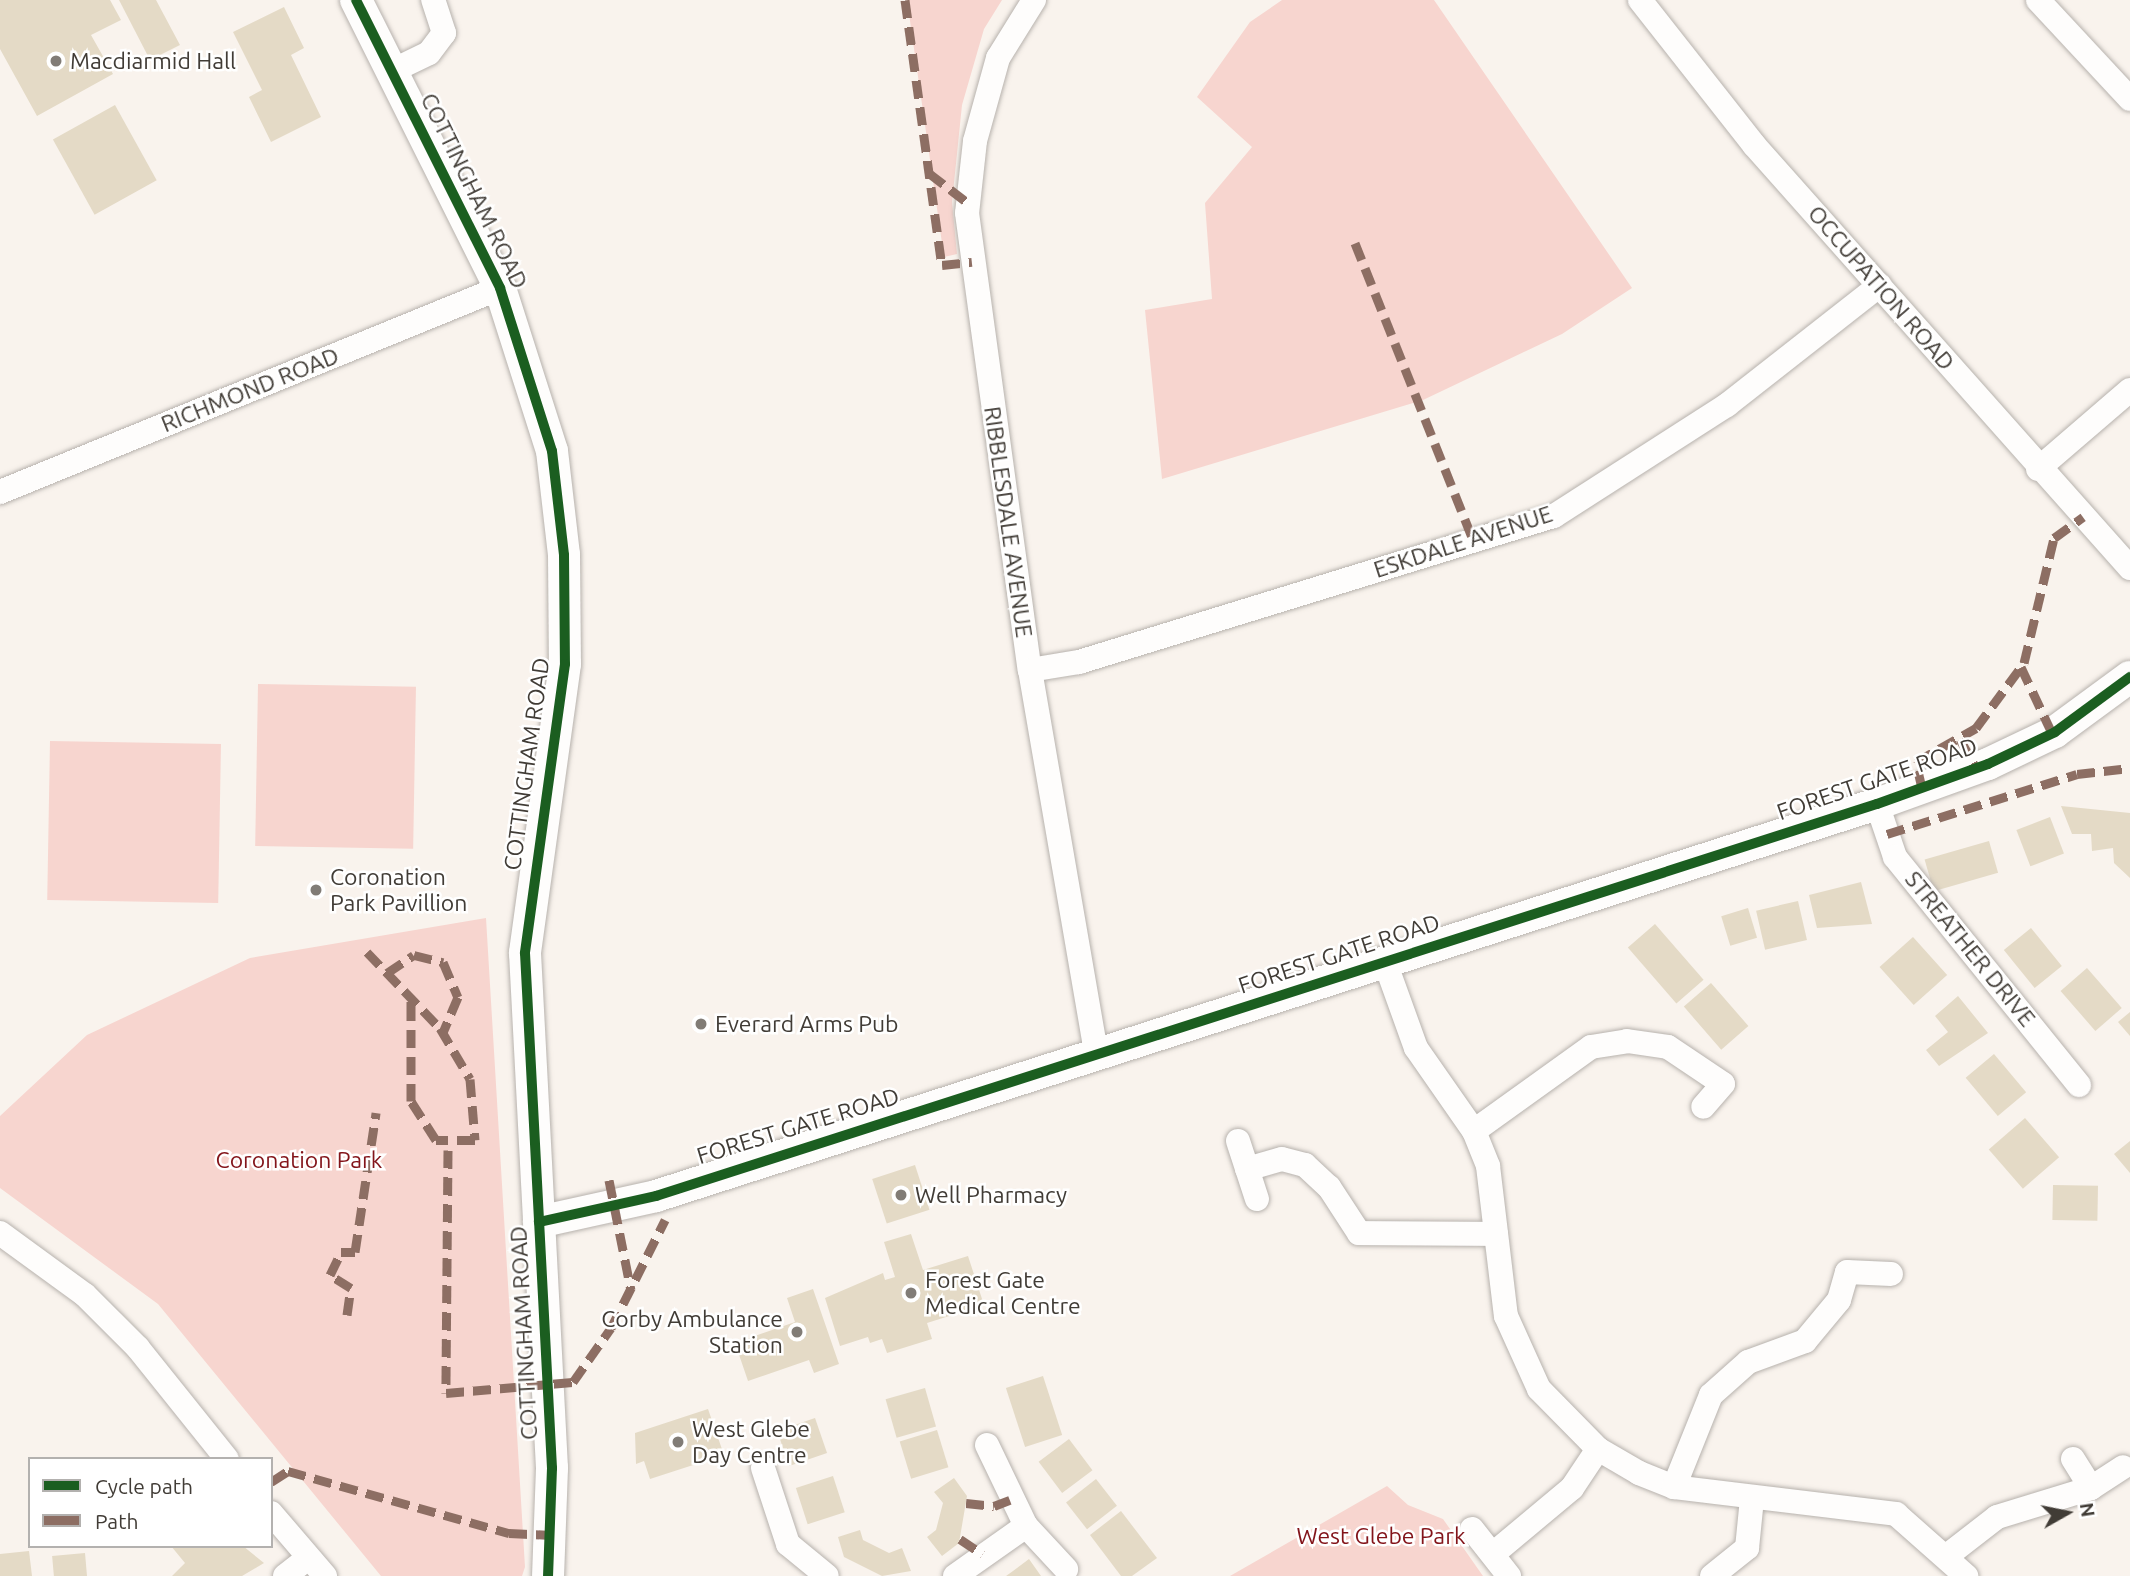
<!DOCTYPE html>
<html>
<head>
<meta charset="utf-8">
<style>
  body { margin:0 }
  #map { position:relative; width:2130px; height:1576px; overflow:hidden; background:#f9f3ed; font-family:Ubuntu,sans-serif }
  div>[style] { position:absolute }
  [style*='--x'] { left:calc(var(--x)*1px); top:calc(var(--y)*1px); width:calc(var(--w)*1px); rotate:calc(var(--a)*1deg) }
  .green>* { inset:0; background:#f7d5cf; transform-origin:0 0 }
  .building>* { inset:0; background:#e4dac6; transform-origin:0 0 }
  .roads { filter:drop-shadow(0 0 2px #b7b2ad) drop-shadow(0 0 2px #b7b2ad) }
  .minor>* { height:24px; margin:-12px; padding:0 12px; transform-origin:12px; border-radius:12px; background:#fefdfc }
  .tertiary>* { height:32px; margin:-16px; padding:0 16px; transform-origin:16px; border-radius:16px; background:#fefdfc }
  .quiet>* { height:9px; margin-top:-4.5px; transform-origin:0; background:repeating-linear-gradient(90deg,#8d6e63 0 18px,transparent 0 27px) }
  .cycleway>* { height:10px; margin:-5px; padding:0 5px; transform-origin:5px; border-radius:5px; background:#1b5e20 }
  .dots>* { width:19px; height:19px; translate:-50% -50%; box-sizing:border-box; border:4px solid #fff; border-radius:50% }
  span { translate:-50% -50%; white-space:nowrap; text-align:center; line-height:1.15; -webkit-text-stroke:5px #fff; paint-order:stroke }
  .poi-label { font-size:23px; color:#413c36 }
  .left { translate:0 -50%; text-align:left }
  .right { translate:-100% -50%; text-align:right }
  .street-label { font-size:23px; color:#413c36 }
  .park-label { font-size:23px; color:#83141a }
  .legend { position:absolute; left:28px; top:1457px; width:245px; height:91px; box-sizing:border-box; background:#fff; border:2px solid #b3b1af; margin:0; padding:9px 12px; list-style:none; font-size:21px; color:#413c36 }
  .legend li { display:flex; align-items:center; gap:14px; height:35px }
  .legend b { width:35px; border:2px solid #b3b1af }
  .north { position:absolute; left:2032px; top:1478px; width:70px; height:70px; -webkit-text-stroke:5px #fff; paint-order:stroke; rotate:81deg; font-size:19px; font-weight:700; line-height:28px; text-align:center; color:#413c36 }
  .north::after { content:''; display:block; margin:auto; width:24px; height:32px; background:#413c36; clip-path:polygon(50% 0,100% 100%,50% 72%,0 100%) }
</style>
</head>
<body>
<div id="map">
  <div class="green">
    <div style="clip-path:polygon(907px 0,1002px 0,984px 29px,962px 105px,952px 202px,957px 254px,944px 257px)"></div>
    <div style="clip-path:polygon(1282px 0,1434px 0,1632px 288px,1562px 334px,1423px 400px,1162px 479px,1145px 310px,1212px 299px,1205px 203px,1252px 147px,1197px 97px,1250px 22px)"></div>
    <div style="left:258px;top:684px;width:158px;height:162px;rotate:1deg"></div>
    <div style="left:50px;top:741px;width:171px;height:159px;rotate:1deg"></div>
    <div style="clip-path:polygon(486px 918px,525px 1567px,522px 1576px,381px 1576px,158px 1304px,0 1188px,0 1116px,87px 1035px,250px 958px)"></div>
    <div style="clip-path:polygon(1387px 1486px,1408px 1505px,1443px 1519px,1483px 1576px,1230px 1576px)"></div>
  </div>
  <div class="building">
    <div style="clip-path:polygon(0 0,110px 0,121px 20px,91px 35px,113px 74px,37px 116px,0 49px)"></div>
    <div style="clip-path:polygon(119px 0,156px 0,180px 45px,150px 60px)"></div>
    <div style="clip-path:polygon(284px 7px,304px 48px,291px 55px,321px 117px,271px 142px,249px 97px,262px 90px,233px 32px)"></div>
    <div style="left:115px;top:105px;width:86px;height:71px;rotate:61deg"></div>
    <div style="clip-path:polygon(2061px 806px,2130px 813px,2130px 878px,2114px 863px,2113px 848px,2092px 851px,2091px 834px,2072px 834px)"></div>
    <div style="left:2050px;top:817px;width:39px;height:36px;rotate:69deg"></div>
    <div style="left:1989px;top:841px;width:33px;height:67px;rotate:74deg"></div>
    <div style="clip-path:polygon(1861px 882px,1872px 924px,1817px 928px,1809px 895px)"></div>
    <div style="left:1798px;top:901px;width:40px;height:43px;rotate:77deg"></div>
    <div style="left:1748px;top:908px;width:31px;height:28px;rotate:73deg"></div>
    <div style="left:1655px;top:924px;width:74px;height:36px;rotate:49deg"></div>
    <div style="left:2031px;top:928px;width:49px;height:35px;rotate:51deg"></div>
    <div style="left:1913px;top:937px;width:51px;height:45px;rotate:48deg"></div>
    <div style="left:2087px;top:968px;width:53px;height:35px;rotate:49deg"></div>
    <div style="left:1711px;top:983px;width:57px;height:36px;rotate:49deg"></div>
    <div style="clip-path:polygon(1958px 996px,1988px 1033px,1939px 1066px,1926px 1050px,1948px 1032px,1935px 1016px)"></div>
    <div style="clip-path:polygon(2130px 1012px,2130px 1036px,2118px 1022px)"></div>
    <div style="left:1994px;top:1054px;width:50px;height:37px;rotate:50deg"></div>
    <div style="left:2025px;top:1118px;width:52px;height:48px;rotate:49deg"></div>
    <div style="clip-path:polygon(2130px 1141px,2130px 1173px,2114px 1154px)"></div>
    <div style="left:915px;top:1165px;width:47px;height:45px;rotate:72deg"></div>
    <div style="left:2053px;top:1185px;width:45px;height:35px;rotate:1deg"></div>
    <div style="clip-path:polygon(911px 1234px,923px 1270px,968px 1256px,984px 1305px,927px 1323px,932px 1339px,887px 1353px,882px 1339px,870px 1343px,868px 1337px,840px 1346px,825px 1298px,883px 1273px,885px 1280px,895px 1277px,884px 1242px)"></div>
    <div style="clip-path:polygon(813px 1289px,839px 1364px,814px 1373px,809px 1360px,748px 1381px,735px 1343px,795px 1322px,787px 1298px)"></div>
    <div style="left:1043px;top:1376px;width:62px;height:39px;rotate:72deg"></div>
    <div style="left:925px;top:1388px;width:40px;height:41px;rotate:74deg"></div>
    <div style="clip-path:polygon(708px 1409px,724px 1455px,650px 1479px,644px 1461px,636px 1464px,635px 1433px)"></div>
    <div style="left:815px;top:1418px;width:37px;height:40px;rotate:71deg"></div>
    <div style="left:937px;top:1430px;width:39px;height:39px;rotate:73deg"></div>
    <div style="left:1069px;top:1439px;width:39px;height:38px;rotate:53deg"></div>
    <div style="left:833px;top:1476px;width:38px;height:39px;rotate:72deg"></div>
    <div style="clip-path:polygon(954px 1478px,967px 1496px,959px 1543px,942px 1556px,927px 1537px,936px 1530px,943px 1503px,934px 1492px)"></div>
    <div style="left:1096px;top:1479px;width:34px;height:38px;rotate:52deg"></div>
    <div style="clip-path:polygon(1121px 1511px,1157px 1558px,1132px 1576px,1121px 1576px,1090px 1535px)"></div>
    <div style="clip-path:polygon(860px 1530px,863px 1540px,889px 1553px,902px 1548px,911px 1571px,882px 1576px,844px 1557px,838px 1537px)"></div>
    <div style="clip-path:polygon(171px 1546px,243px 1546px,264px 1563px,242px 1576px,172px 1576px,185px 1563px)"></div>
    <div style="clip-path:polygon(29px 1551px,32px 1576px,0 1576px,0 1554px)"></div>
    <div style="left:85px;top:1553px;width:23px;height:33px;rotate:85deg"></div>
    <div style="clip-path:polygon(1029px 1559px,1041px 1576px,1006px 1576px,1013px 1571px)"></div>
  </div>
  <div class="roads">
    <div class="minor">
      <div style="--x:1034;--y:0;--w:68;--a:121.8"></div>
      <div style="--x:998;--y:58;--w:86;--a:105.5"></div>
      <div style="--x:975;--y:141;--w:72;--a:96.3"></div>
      <div style="--x:967;--y:213;--w:461;--a:82.2"></div>
      <div style="--x:1030;--y:670;--w:390;--a:80.2"></div>
      <div style="--x:1640;--y:0;--w:184;--a:51.8"></div>
      <div style="--x:1754;--y:145;--w:566;--a:48.37"></div>
      <div style="--x:2038;--y:0;--w:135;--a:47.1"></div>
      <div style="--x:392;--y:71;--w:41;--a:-25.9"></div>
      <div style="--x:429;--y:53;--w:25;--a:-53"></div>
      <div style="--x:444;--y:33;--w:35;--a:-108"></div>
      <div style="--x:2038;--y:469;--w:121;--a:-40.7"></div>
      <div style="--x:0;--y:492;--w:540;--a:-22.2"></div>
      <div style="--x:1030;--y:670;--w:50;--a:-9.3"></div>
      <div style="--x:1079;--y:662;--w:497;--a:-17.1"></div>
      <div style="--x:1554;--y:516;--w:206;--a:-32.7"></div>
      <div style="--x:1727;--y:405;--w:194;--a:-38.1"></div>
      <div style="--x:1877;--y:804;--w:56;--a:71.2"></div>
      <div style="--x:1895;--y:857;--w:293;--a:51.1"></div>
      <div style="--x:1385;--y:962;--w:91;--a:70.2"></div>
      <div style="--x:1416;--y:1048;--w:101;--a:55.1"></div>
      <div style="--x:1474;--y:1131;--w:38;--a:68"></div>
      <div style="--x:1488;--y:1166;--w:151;--a:83.2"></div>
      <div style="--x:1506;--y:1316;--w:80;--a:65.7"></div>
      <div style="--x:1539;--y:1389;--w:84;--a:45.5"></div>
      <div style="--x:1598;--y:1449;--w:48;--a:30.3"></div>
      <div style="--x:1639;--y:1473;--w:38;--a:22"></div>
      <div style="--x:1674;--y:1487;--w:224;--a:6.9"></div>
      <div style="--x:1896;--y:1514;--w:94;--a:41.5"></div>
      <div style="--x:1474;--y:1131;--w:144;--a:-35.7"></div>
      <div style="--x:1591;--y:1047;--w:36;--a:-9"></div>
      <div style="--x:1627;--y:1041;--w:41;--a:8.3"></div>
      <div style="--x:1668;--y:1047;--w:66;--a:33.9"></div>
      <div style="--x:1723;--y:1084;--w:30;--a:131"></div>
      <div style="--x:1238;--y:1141;--w:61;--a:71.9"></div>
      <div style="--x:1247;--y:1169;--w:36;--a:-16"></div>
      <div style="--x:1282;--y:1159;--w:24;--a:15"></div>
      <div style="--x:1305;--y:1165;--w:33;--a:43"></div>
      <div style="--x:1329;--y:1187;--w:55;--a:56.9"></div>
      <div style="--x:1359;--y:1233;--w:137;--a:0.4"></div>
      <div style="--x:0;--y:1233;--w:105;--a:36.1"></div>
      <div style="--x:85;--y:1295;--w:75;--a:45"></div>
      <div style="--x:138;--y:1348;--w:142;--a:51.3"></div>
      <div style="--x:987;--y:1445;--w:90;--a:64.3"></div>
      <div style="--x:1026;--y:1526;--w:59;--a:47.1"></div>
      <div style="--x:2073;--y:1459;--w:34;--a:58"></div>
      <div style="--x:763;--y:1468;--w:80;--a:71.8"></div>
      <div style="--x:788;--y:1544;--w:50;--a:39.4"></div>
      <div style="--x:1674;--y:1487;--w:99;--a:-68.1"></div>
      <div style="--x:1711;--y:1395;--w:50;--a:-41.7"></div>
      <div style="--x:1748;--y:1362;--w:61;--a:-20.2"></div>
      <div style="--x:1805;--y:1341;--w:53;--a:-50.3"></div>
      <div style="--x:1839;--y:1300;--w:29;--a:-74"></div>
      <div style="--x:1847;--y:1272;--w:44;--a:2.6"></div>
      <div style="--x:271;--y:1513;--w:83;--a:49.4"></div>
      <div style="--x:1472;--y:1529;--w:60;--a:51.8"></div>
      <div style="--x:1493;--y:1554;--w:103;--a:-39.9"></div>
      <div style="--x:1572;--y:1488;--w:47;--a:-56.3"></div>
      <div style="--x:1948;--y:1555;--w:62;--a:-37.8"></div>
      <div style="--x:1997;--y:1517;--w:98;--a:-17.1"></div>
      <div style="--x:2091;--y:1488;--w:38;--a:-33"></div>
      <div style="--x:285;--y:1576;--w:29;--a:-38"></div>
      <div style="--x:955;--y:1576;--w:87;--a:-35.2"></div>
      <div style="--x:1712;--y:1576;--w:45;--a:-38.7"></div>
      <div style="--x:1747;--y:1548;--w:49;--a:-84.2"></div>
    </div>
    <div class="tertiary">
      <div style="--x:356;--y:0;--w:322;--a:63.4"></div>
      <div style="--x:500;--y:288;--w:171;--a:72.3"></div>
      <div style="--x:552;--y:451;--w:105;--a:83.4"></div>
      <div style="--x:564;--y:555;--w:109;--a:89.5"></div>
      <div style="--x:565;--y:664;--w:292;--a:97.9"></div>
      <div style="--x:525;--y:953;--w:516;--a:87"></div>
      <div style="--x:552;--y:1468;--w:108;--a:92.1"></div>
      <div style="--x:539;--y:1222;--w:120;--a:-12.5"></div>
      <div style="--x:656;--y:1196;--w:1282;--a:-17.8"></div>
      <div style="--x:1877;--y:804;--w:118;--a:-19.8"></div>
      <div style="--x:1988;--y:764;--w:74;--a:-25.5"></div>
      <div style="--x:2055;--y:732;--w:93;--a:-36.3"></div>
    </div>
  </div>
  <div class="quiet">
    <div style="--x:905;--y:0;--w:268;--a:82.1"></div>
    <div style="--x:942;--y:265;--w:30;--a:-6"></div>
    <div style="--x:929;--y:173;--w:49;--a:37.6"></div>
    <div style="--x:1355;--y:243;--w:320;--a:68.3"></div>
    <div style="--x:2021;--y:667;--w:73;--a:64.8"></div>
    <div style="--x:1960;--y:739;--w:33;--a:61"></div>
    <div style="--x:1922;--y:788;--w:27;--a:-103"></div>
    <div style="--x:1916;--y:762;--w:69;--a:-29.5"></div>
    <div style="--x:1976;--y:728;--w:81;--a:-53.6"></div>
    <div style="--x:2024;--y:663;--w:129;--a:-76.5"></div>
    <div style="--x:2054;--y:538;--w:36;--a:-36"></div>
    <div style="--x:1887;--y:834;--w:199;--a:-17.5"></div>
    <div style="--x:2077;--y:774;--w:53;--a:-6.5"></div>
    <div style="--x:367;--y:952;--w:105;--a:46.2"></div>
    <div style="--x:440;--y:1028;--w:59;--a:59.5"></div>
    <div style="--x:470;--y:1079;--w:61;--a:85.3"></div>
    <div style="--x:475;--y:1140;--w:39;--a:180"></div>
    <div style="--x:436;--y:1140;--w:46;--a:-122.7"></div>
    <div style="--x:411;--y:1101;--w:104;--a:-90"></div>
    <div style="--x:387;--y:973;--w:32;--a:-34"></div>
    <div style="--x:414;--y:955;--w:30;--a:14"></div>
    <div style="--x:443;--y:962;--w:38;--a:67"></div>
    <div style="--x:458;--y:997;--w:39;--a:113"></div>
    <div style="--x:448;--y:1150;--w:243;--a:90.5"></div>
    <div style="--x:446;--y:1393;--w:127;--a:-5"></div>
    <div style="--x:573;--y:1382;--w:66;--a:-54.9"></div>
    <div style="--x:611;--y:1328;--w:121;--a:-63.4"></div>
    <div style="--x:609;--y:1180;--w:112;--a:78.7"></div>
    <div style="--x:347;--y:1315;--w:27;--a:-82"></div>
    <div style="--x:351;--y:1288;--w:25;--a:-148"></div>
    <div style="--x:330;--y:1275;--w:25;--a:-64"></div>
    <div style="--x:341;--y:1252;--w:14;--a:0"></div>
    <div style="--x:355;--y:1252;--w:141;--a:-81.4"></div>
    <div style="--x:271;--y:1482;--w:20;--a:-33"></div>
    <div style="--x:288;--y:1471;--w:230;--a:15.7"></div>
    <div style="--x:509;--y:1533;--w:42;--a:2.7"></div>
    <div style="--x:966;--y:1503;--w:28;--a:6"></div>
    <div style="--x:994;--y:1506;--w:17;--a:-21"></div>
    <div style="--x:960;--y:1539;--w:27;--a:34"></div>
  </div>
  <div class="cycleway">
    <div style="--x:356;--y:0;--w:322;--a:63.4"></div>
    <div style="--x:500;--y:288;--w:171;--a:72.3"></div>
    <div style="--x:552;--y:451;--w:105;--a:83.4"></div>
    <div style="--x:564;--y:555;--w:109;--a:89.5"></div>
    <div style="--x:565;--y:664;--w:292;--a:97.9"></div>
    <div style="--x:525;--y:953;--w:516;--a:87"></div>
    <div style="--x:552;--y:1468;--w:108;--a:92.1"></div>
    <div style="--x:539;--y:1222;--w:120;--a:-12.5"></div>
    <div style="--x:656;--y:1196;--w:1282;--a:-17.8"></div>
    <div style="--x:1877;--y:804;--w:118;--a:-19.8"></div>
    <div style="--x:1988;--y:764;--w:74;--a:-25.5"></div>
    <div style="--x:2055;--y:732;--w:93;--a:-36.3"></div>
  </div>
  <div class="dots">
    <div style="left:56px;top:61px;background:#817c76"></div>
    <div style="left:316px;top:890px;background:#817c76"></div>
    <div style="left:701px;top:1024px;background:#817c76"></div>
    <div style="left:901px;top:1195px;background:#817c76"></div>
    <div style="left:911px;top:1293px;background:#817c76"></div>
    <div style="left:797px;top:1332px;background:#817c76"></div>
    <div style="left:678px;top:1442px;background:#817c76"></div>
  </div>
  <div class="poi-label">
    <span class="left" style="left:70px;top:61px">Macdiarmid Hall</span>
    <span class="left" style="left:330px;top:890px">Coronation<br>Park Pavillion</span>
    <span class="left" style="left:715px;top:1024px">Everard Arms Pub</span>
    <span class="left" style="left:915px;top:1195px">Well Pharmacy</span>
    <span class="left" style="left:925px;top:1293px">Forest Gate<br>Medical Centre</span>
    <span class="right" style="left:783px;top:1332px">Corby Ambulance<br>Station</span>
    <span class="left" style="left:692px;top:1442px">West Glebe<br>Day Centre</span>
  </div>
  <div class="street-label">
    <span style="left:474px;top:191px;rotate:64deg">COTTINGHAM ROAD</span>
    <span style="left:1881px;top:288px;rotate:49deg">OCCUPATION ROAD</span>
    <span style="left:250px;top:390px;rotate:-22deg">RICHMOND ROAD</span>
    <span style="left:1008px;top:522px;rotate:82deg">RIBBLESDALE AVENUE</span>
    <span style="left:1463px;top:542px;rotate:-18deg">ESKDALE AVENUE</span>
    <span style="left:527px;top:764px;rotate:-82deg">COTTINGHAM ROAD</span>
    <span style="left:1877px;top:779px;rotate:-19deg">FOREST GATE ROAD</span>
    <span style="left:1970px;top:949px;rotate:51deg">STREATHER DRIVE</span>
    <span style="left:1339px;top:954px;rotate:-18deg">FOREST GATE ROAD</span>
    <span style="left:798px;top:1126px;rotate:-17deg">FOREST GATE ROAD</span>
    <span style="left:524px;top:1333px;rotate:-93deg">COTTINGHAM ROAD</span>
  </div>
  <div class="park-label">
    <span style="left:299px;top:1160px">Coronation Park</span>
    <span style="left:1381px;top:1536px">West Glebe Park</span>
  </div>
  <ul class="legend">
  <li><b style="height:9px;background:#1b5e20"></b>Cycle path</li>
  <li><b style="height:9px;background:#8d6e63"></b>Path</li>
  </ul>
  <div class="north">N</div>
</div>
</body>
</html>
